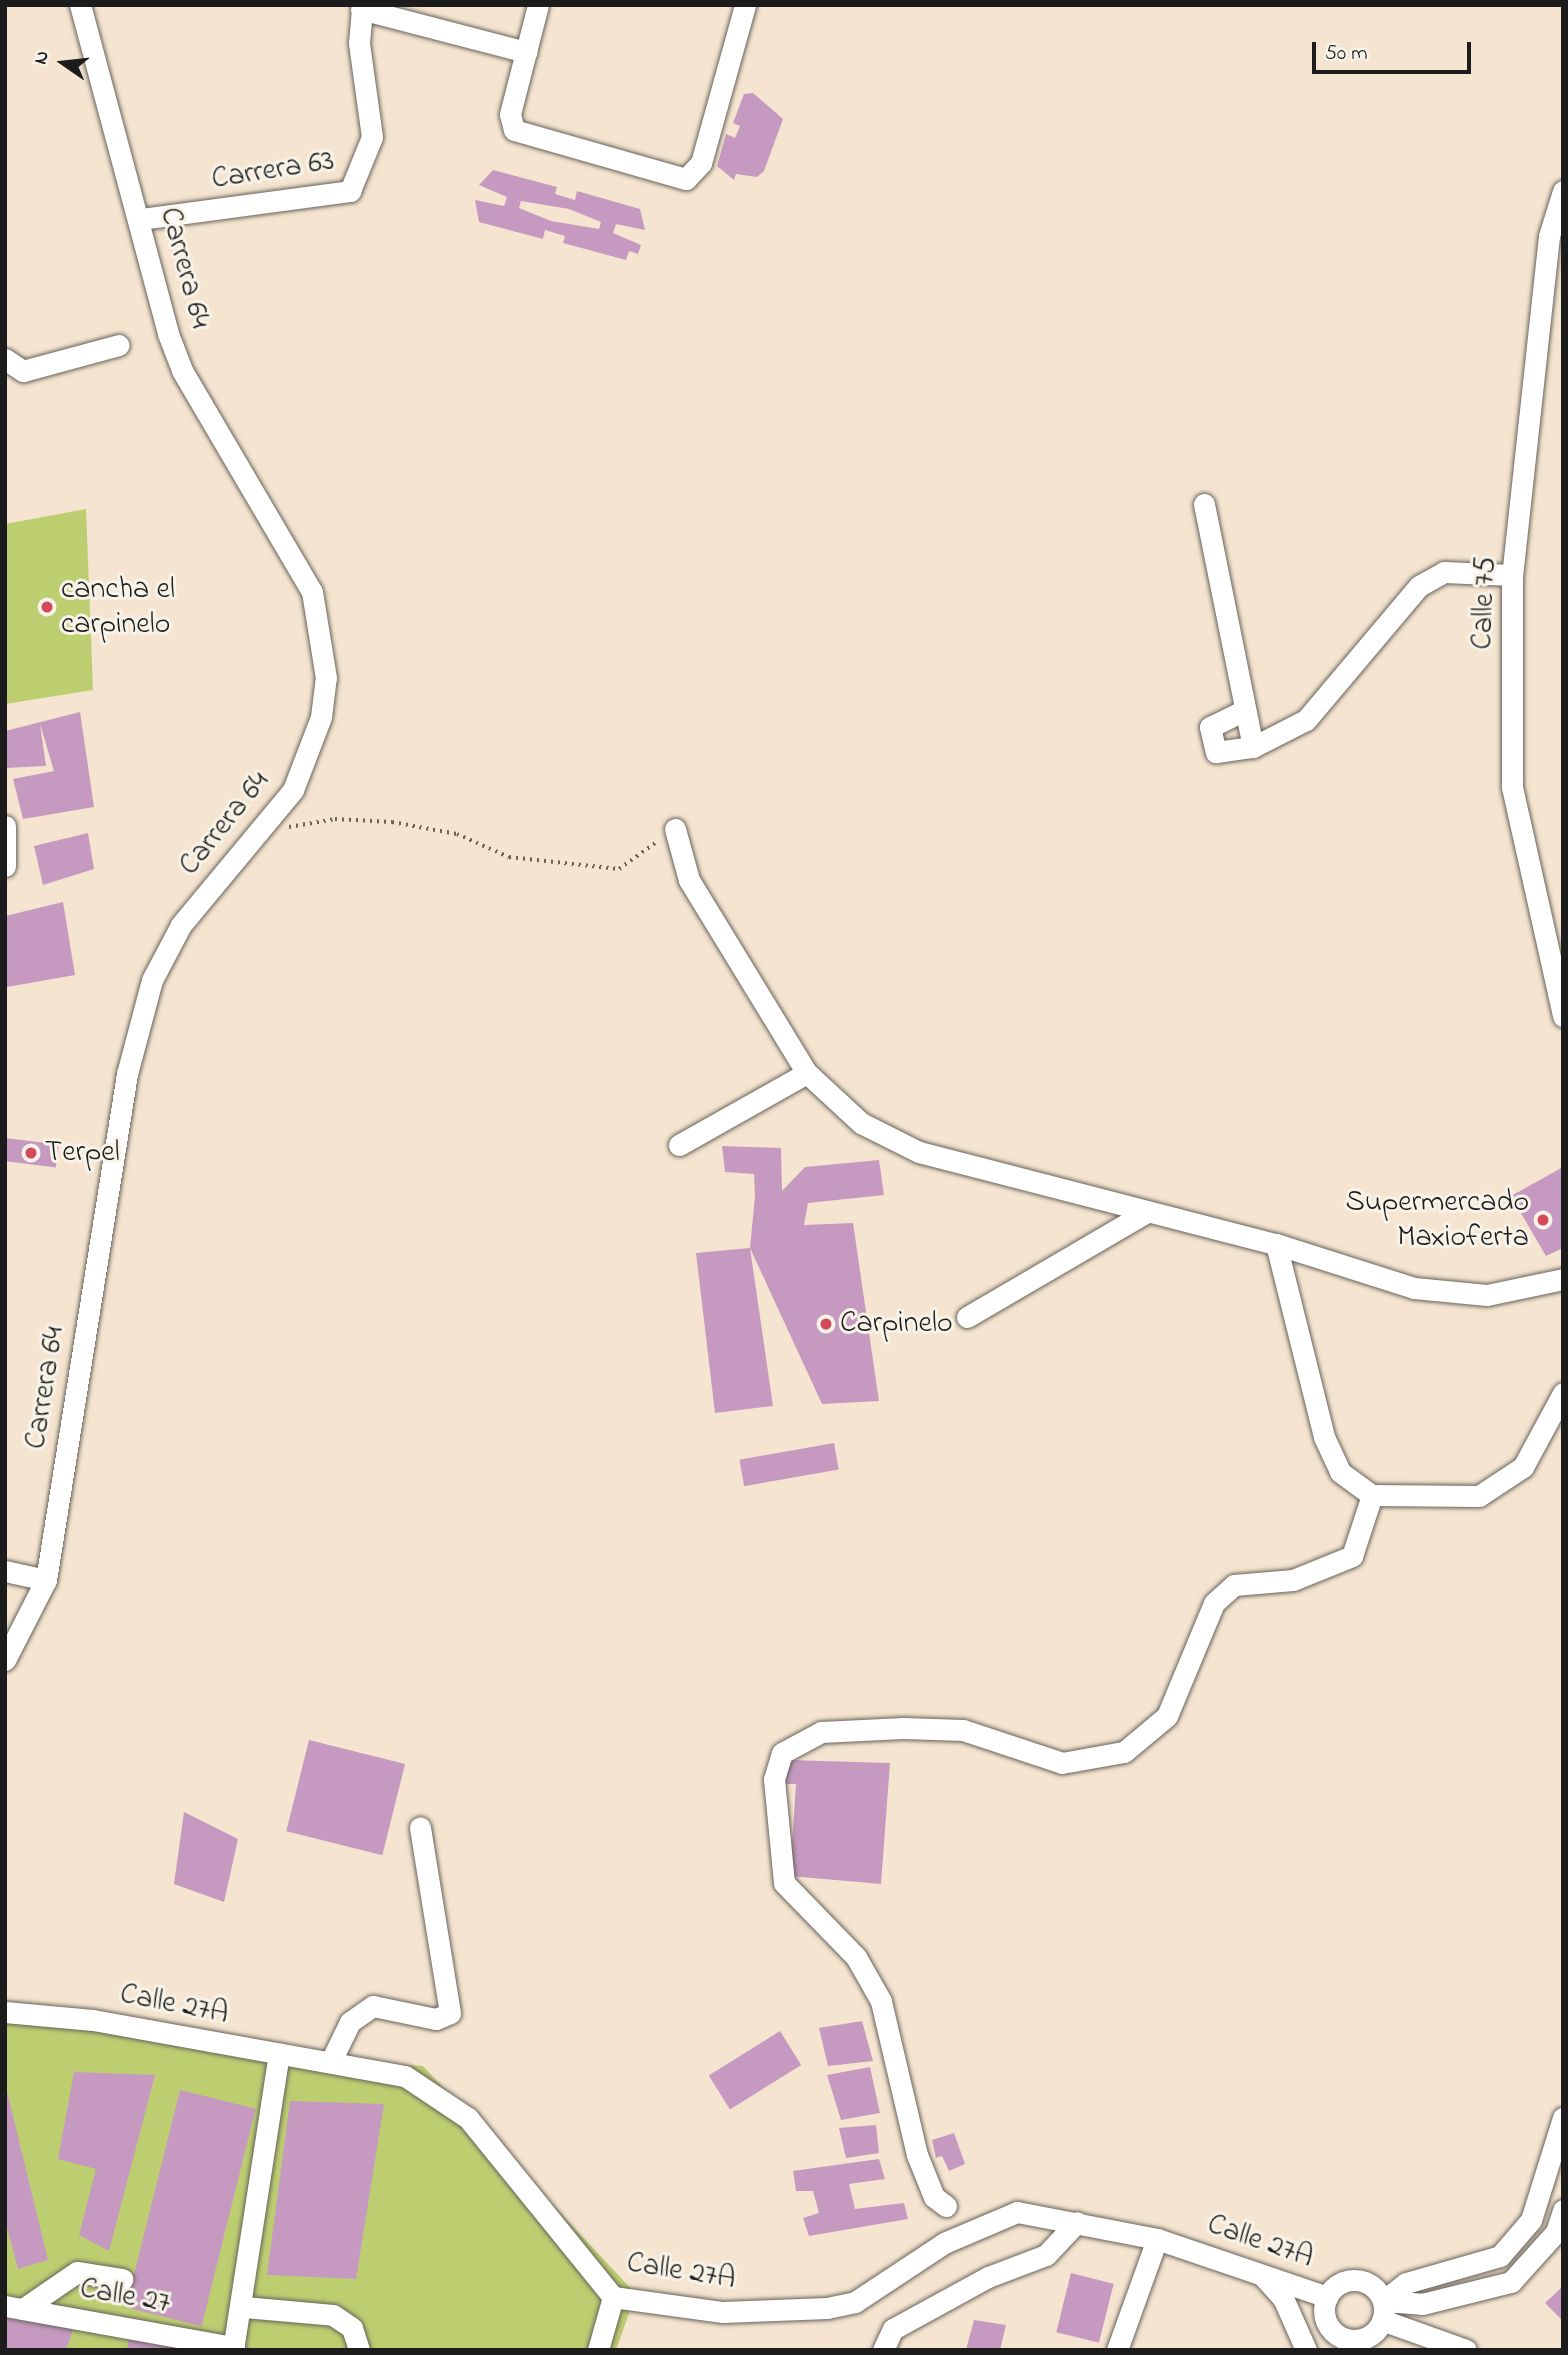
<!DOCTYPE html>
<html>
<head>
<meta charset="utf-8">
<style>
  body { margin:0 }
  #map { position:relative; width:1568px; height:2355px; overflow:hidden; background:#f5e5d0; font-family:"Indie Flower",sans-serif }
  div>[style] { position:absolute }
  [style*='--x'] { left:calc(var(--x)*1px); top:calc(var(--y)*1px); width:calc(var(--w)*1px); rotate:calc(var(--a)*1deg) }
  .green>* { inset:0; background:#bdce71 }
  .building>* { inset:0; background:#c699c1; transform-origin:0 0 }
  .path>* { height:3.5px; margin-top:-1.75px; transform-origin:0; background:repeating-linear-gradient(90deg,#68625b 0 2px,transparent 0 7px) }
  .roads { filter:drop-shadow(0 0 2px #68625b) drop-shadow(0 0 2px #68625b) }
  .minor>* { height:21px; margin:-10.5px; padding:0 10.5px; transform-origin:10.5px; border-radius:10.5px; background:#fff }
  .minor>.ring { margin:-10.5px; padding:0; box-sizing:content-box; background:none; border:21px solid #fff; border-radius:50% }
  .dots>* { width:19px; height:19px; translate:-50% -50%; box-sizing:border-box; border:4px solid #f7f3e8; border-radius:50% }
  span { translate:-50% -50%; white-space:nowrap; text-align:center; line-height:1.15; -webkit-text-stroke:6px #f7f3e8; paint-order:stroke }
  .street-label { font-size:30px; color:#1c1c1c }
  .poi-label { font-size:30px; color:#1c1c1c }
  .left { translate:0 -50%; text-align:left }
  .right { translate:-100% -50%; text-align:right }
  .frame { position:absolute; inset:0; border:7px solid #1c1c1c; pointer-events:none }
  .north { position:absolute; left:28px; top:28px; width:70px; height:70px; -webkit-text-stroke:5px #f7f3e8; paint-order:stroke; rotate:284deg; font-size:19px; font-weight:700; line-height:28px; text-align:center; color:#1c1c1c }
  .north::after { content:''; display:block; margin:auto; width:24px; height:32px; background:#1c1c1c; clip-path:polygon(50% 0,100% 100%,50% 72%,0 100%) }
  .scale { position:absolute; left:1312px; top:42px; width:159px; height:32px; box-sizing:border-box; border:4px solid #1c1c1c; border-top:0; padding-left:9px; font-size:21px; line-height:24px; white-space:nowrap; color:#1c1c1c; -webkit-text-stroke:5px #f7f3e8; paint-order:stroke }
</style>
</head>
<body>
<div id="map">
  <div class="green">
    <div style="clip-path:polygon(86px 509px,93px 690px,5px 704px,5px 524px)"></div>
    <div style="clip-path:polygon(5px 2019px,63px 2020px,240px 2056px,423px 2066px,636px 2294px,616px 2350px,5px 2350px)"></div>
  </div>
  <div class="building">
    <div style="clip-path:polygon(753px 93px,783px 119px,764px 171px,757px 177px,736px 174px,734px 180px,717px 166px,726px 134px,735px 138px,740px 126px,733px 123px,744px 94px)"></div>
    <div style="clip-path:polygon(evenodd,493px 170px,557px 187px,555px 194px,575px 200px,577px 191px,640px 209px,645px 230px,616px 224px,613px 233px,641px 245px,638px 254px,629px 251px,626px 260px,563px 243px,565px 236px,545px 230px,543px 239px,479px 222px,475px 200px,504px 206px,507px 197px,479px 185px,493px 170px,521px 201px,569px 209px,601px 222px,599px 229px,551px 221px,519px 208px,521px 201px)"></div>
    <div style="clip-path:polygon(80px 712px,94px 807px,23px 819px,13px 779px,54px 771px,40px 724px,46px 766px,5px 768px,5px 731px)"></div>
    <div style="clip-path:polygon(88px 833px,94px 869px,43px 885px,34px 846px)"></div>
    <div style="clip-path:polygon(63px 902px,75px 975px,7px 987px,5px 916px)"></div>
    <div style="left:5px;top:1138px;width:54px;height:23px;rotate:7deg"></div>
    <div style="clip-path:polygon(722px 1146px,781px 1148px,782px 1191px,805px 1167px,879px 1160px,884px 1195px,808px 1203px,804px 1225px,853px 1223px,879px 1401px,822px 1404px,750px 1248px,773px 1406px,715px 1413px,696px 1253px,750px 1248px,755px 1196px,754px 1174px,725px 1172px)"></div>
    <div style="clip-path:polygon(1563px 1167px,1563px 1248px,1546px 1256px,1511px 1196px)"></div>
    <div style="left:834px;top:1443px;width:27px;height:96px;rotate:80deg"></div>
    <div style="left:309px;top:1740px;width:99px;height:94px;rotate:14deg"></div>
    <div style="clip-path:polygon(788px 1760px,890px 1763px,881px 1884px,790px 1876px,796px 1784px,786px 1784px)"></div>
    <div style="clip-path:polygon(184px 1812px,238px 1839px,224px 1902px,174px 1884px)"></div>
    <div style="clip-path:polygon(862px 2021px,873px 2061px,828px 2066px,819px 2028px)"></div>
    <div style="left:780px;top:2031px;width:40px;height:84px;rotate:58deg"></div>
    <div style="clip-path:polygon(870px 2067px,880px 2113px,841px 2120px,827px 2075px)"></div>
    <div style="clip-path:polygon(74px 2072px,155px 2075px,109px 2251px,79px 2235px,96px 2169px,58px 2159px)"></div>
    <div style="clip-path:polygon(5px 2083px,48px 2260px,18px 2269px,5px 2220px)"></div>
    <div style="left:180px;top:2090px;width:78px;height:224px;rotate:14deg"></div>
    <div style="clip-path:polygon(290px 2101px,384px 2104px,356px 2279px,267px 2275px)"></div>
    <div style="clip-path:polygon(876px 2125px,879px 2153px,846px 2158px,839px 2128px)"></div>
    <div style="clip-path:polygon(954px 2133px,965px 2164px,949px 2171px,942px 2156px,936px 2158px,932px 2140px)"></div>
    <div style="clip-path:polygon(879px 2159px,885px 2179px,849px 2184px,855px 2209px,904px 2203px,908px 2219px,809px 2236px,803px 2218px,819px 2213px,813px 2191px,796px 2191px,793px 2171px)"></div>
    <div style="left:1071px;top:2273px;width:44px;height:61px;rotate:14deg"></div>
    <div style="clip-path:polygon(1563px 2286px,1563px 2321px,1545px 2303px)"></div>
    <div style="clip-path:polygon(5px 2313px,75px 2324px,66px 2350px,5px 2350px)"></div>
    <div style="clip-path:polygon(974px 2320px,1006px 2325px,1000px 2350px,966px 2350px)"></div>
    <div style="clip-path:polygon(129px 2337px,183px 2349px,183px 2350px,127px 2350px)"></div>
  </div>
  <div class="path">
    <div style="--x:289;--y:827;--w:47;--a:-9.9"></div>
    <div style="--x:335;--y:819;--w:57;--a:3"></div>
    <div style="--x:392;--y:822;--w:66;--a:10.5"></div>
    <div style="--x:457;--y:834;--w:57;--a:23.9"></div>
    <div style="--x:509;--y:857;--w:111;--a:6.2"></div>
    <div style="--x:619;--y:869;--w:48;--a:-35.7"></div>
  </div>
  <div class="roads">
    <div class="minor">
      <div style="--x:538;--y:5;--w:113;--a:104.4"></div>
      <div style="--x:510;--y:114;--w:16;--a:76"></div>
      <div style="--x:514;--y:130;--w:179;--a:15.9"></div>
      <div style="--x:686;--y:179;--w:22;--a:-47"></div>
      <div style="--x:701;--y:163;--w:164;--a:-74.4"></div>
      <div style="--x:361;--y:9;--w:171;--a:14.6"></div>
      <div style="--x:1563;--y:191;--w:47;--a:107.3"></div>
      <div style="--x:1549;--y:236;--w:341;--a:96.2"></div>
      <div style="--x:1512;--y:575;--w:212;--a:90"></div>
      <div style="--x:1512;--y:787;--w:235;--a:77.4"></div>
      <div style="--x:141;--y:219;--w:211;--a:-7.6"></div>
      <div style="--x:350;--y:191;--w:58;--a:-67.8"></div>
      <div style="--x:372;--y:137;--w:95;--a:-97.9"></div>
      <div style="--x:359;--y:43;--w:38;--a:-85"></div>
      <div style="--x:5;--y:359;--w:22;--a:34"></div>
      <div style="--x:23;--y:371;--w:99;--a:-15.2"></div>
      <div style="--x:1204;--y:504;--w:248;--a:78.6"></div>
      <div style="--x:1245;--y:710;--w:39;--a:154"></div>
      <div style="--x:1210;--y:727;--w:26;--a:77"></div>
      <div style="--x:1216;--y:752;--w:37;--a:-8"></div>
      <div style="--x:1253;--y:747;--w:59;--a:-27"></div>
      <div style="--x:1306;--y:720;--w:175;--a:-49.9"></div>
      <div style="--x:1419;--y:586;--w:29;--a:-29"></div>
      <div style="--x:1444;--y:572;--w:68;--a:2.5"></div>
      <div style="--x:5;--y:826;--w:40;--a:90"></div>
      <div style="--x:675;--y:829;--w:53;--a:74.6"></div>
      <div style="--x:689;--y:880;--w:226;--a:58.6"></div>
      <div style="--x:807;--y:1073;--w:74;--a:42.8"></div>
      <div style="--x:861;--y:1123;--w:65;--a:26.6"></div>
      <div style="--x:919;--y:1152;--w:369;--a:14.5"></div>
      <div style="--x:1276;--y:1244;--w:145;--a:17.7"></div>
      <div style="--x:1414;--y:1288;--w:73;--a:5.5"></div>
      <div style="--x:1487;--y:1295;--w:78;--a:-11.9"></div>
      <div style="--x:679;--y:1145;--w:147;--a:-29.4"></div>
      <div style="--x:1276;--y:1244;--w:199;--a:76"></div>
      <div style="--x:1324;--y:1437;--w:38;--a:65"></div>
      <div style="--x:1340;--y:1472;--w:39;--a:36"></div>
      <div style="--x:1372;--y:1495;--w:107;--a:0.5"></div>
      <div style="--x:1479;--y:1496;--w:53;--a:-33.4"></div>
      <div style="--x:1523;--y:1467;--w:84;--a:-61.6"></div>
      <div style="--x:967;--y:1317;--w:206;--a:-30.3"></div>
      <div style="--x:5;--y:1571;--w:42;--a:12.4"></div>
      <div style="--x:5;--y:1660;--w:90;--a:-62.9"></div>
      <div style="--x:46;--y:1580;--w:512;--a:-80.91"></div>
      <div style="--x:127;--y:1074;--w:97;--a:-75.1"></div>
      <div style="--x:152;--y:980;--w:62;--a:-62.2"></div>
      <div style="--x:181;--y:925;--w:175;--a:-50.3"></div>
      <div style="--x:293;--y:790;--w:78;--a:-69"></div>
      <div style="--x:321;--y:717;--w:39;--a:-83"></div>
      <div style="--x:326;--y:678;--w:87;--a:-99.2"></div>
      <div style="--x:312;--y:592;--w:257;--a:-120.4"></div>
      <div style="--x:182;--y:370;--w:40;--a:-111"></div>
      <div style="--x:168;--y:333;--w:340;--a:-105"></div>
      <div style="--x:5;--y:2012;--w:88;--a:5.2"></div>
      <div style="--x:93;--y:2020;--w:317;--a:10.2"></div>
      <div style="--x:405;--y:2076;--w:76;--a:33.7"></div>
      <div style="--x:468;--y:2118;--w:230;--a:51"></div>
      <div style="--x:613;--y:2297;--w:111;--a:7.8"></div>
      <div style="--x:723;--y:2312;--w:104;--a:-2.2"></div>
      <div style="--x:827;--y:2308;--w:29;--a:-12"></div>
      <div style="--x:855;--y:2302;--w:107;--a:-33.5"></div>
      <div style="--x:944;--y:2243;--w:79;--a:-23"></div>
      <div style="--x:1017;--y:2212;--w:143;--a:10.9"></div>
      <div style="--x:1157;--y:2239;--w:180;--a:18.8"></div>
      <div style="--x:332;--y:2059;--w:41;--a:-64.1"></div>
      <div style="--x:350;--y:2022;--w:28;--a:-35"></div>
      <div style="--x:373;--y:2006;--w:64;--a:11.7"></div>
      <div style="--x:436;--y:2019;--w:15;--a:-23"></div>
      <div style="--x:450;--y:2013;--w:188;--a:-99.2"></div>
      <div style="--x:946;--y:2206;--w:15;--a:-143"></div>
      <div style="--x:934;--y:2197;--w:45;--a:-112"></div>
      <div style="--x:917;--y:2155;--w:158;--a:-103.2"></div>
      <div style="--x:881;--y:2001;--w:51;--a:-119.6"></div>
      <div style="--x:856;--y:1957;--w:103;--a:-134.2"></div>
      <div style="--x:784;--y:1883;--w:104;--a:-95.5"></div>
      <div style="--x:774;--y:1779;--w:27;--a:-73"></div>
      <div style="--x:782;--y:1753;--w:44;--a:-28.3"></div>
      <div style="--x:821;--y:1732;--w:82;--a:-2.8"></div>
      <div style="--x:903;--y:1728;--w:60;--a:1.9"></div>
      <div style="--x:963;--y:1730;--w:104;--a:18.4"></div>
      <div style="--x:1062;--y:1763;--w:63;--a:-10.1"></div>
      <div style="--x:1124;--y:1752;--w:56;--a:-39.9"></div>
      <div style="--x:1167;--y:1716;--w:122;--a:-67.4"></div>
      <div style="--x:1214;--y:1603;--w:27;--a:-42"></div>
      <div style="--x:1234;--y:1585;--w:59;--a:-4.8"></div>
      <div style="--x:1293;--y:1580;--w:64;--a:-22.1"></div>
      <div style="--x:1352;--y:1556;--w:64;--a:-71.8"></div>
      <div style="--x:1262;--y:2275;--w:31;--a:48"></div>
      <div style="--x:1283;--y:2298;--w:57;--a:66.1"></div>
      <div class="ring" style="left:1324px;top:2280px;width:39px;height:39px"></div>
      <div style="--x:1383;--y:2301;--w:29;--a:-38"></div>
      <div style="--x:1406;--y:2283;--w:98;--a:-16"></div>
      <div style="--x:1500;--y:2256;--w:48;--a:-49.3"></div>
      <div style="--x:1531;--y:2220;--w:107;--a:-72.6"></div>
      <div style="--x:1383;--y:2301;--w:39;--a:4"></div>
      <div style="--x:1422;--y:2304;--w:92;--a:-13.9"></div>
      <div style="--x:1511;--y:2282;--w:67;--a:-48"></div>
      <div style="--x:1556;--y:2232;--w:23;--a:-72"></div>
      <div style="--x:5;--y:2306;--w:233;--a:10.2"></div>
      <div style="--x:244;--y:2307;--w:89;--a:5.1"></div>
      <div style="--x:333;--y:2315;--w:23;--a:34"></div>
      <div style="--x:352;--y:2328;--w:23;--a:72"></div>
      <div style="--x:23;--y:2309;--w:65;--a:-34.4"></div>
      <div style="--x:77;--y:2272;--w:46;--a:8.8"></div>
      <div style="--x:1382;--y:2320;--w:89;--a:19.7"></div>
      <div style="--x:233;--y:2350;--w:300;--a:-81.2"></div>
      <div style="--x:598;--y:2350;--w:55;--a:-74.2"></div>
      <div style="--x:883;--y:2350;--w:23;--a:-65"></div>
      <div style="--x:893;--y:2329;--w:108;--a:-28.7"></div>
      <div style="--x:988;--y:2277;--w:62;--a:-20.8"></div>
      <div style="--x:1046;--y:2255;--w:45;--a:-46.8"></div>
      <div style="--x:1117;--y:2350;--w:118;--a:-70.2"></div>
    </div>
  </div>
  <div class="dots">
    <div style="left:47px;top:607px;background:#d1495b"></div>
    <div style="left:31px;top:1153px;background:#d1495b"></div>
    <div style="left:1543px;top:1220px;background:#d1495b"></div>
    <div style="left:826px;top:1324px;background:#d1495b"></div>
  </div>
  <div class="street-label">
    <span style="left:273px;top:171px;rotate:-9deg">Carrera 63</span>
    <span style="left:184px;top:268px;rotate:75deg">Carrera 64</span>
    <span style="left:1485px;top:603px;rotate:-88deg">Calle 75</span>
    <span style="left:225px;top:824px;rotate:-51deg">Carrera 64</span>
    <span style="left:46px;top:1388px;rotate:-81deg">Carrera 64</span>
    <span style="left:174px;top:2005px;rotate:11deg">Calle 27A</span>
    <span style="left:1260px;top:2242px;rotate:19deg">Calle 27A</span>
    <span style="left:681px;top:2272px;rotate:9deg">Calle 27A</span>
    <span style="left:125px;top:2297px;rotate:10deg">Calle 27</span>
  </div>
  <div class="poi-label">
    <span class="left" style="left:61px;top:607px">cancha el<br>carpinelo</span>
    <span class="left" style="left:45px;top:1153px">Terpel</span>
    <span class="right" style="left:1529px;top:1220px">Supermercado<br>Maxioferta</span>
    <span class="left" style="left:840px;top:1324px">Carpinelo</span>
  </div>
  <div class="frame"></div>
  <div class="north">N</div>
  <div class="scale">50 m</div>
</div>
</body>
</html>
